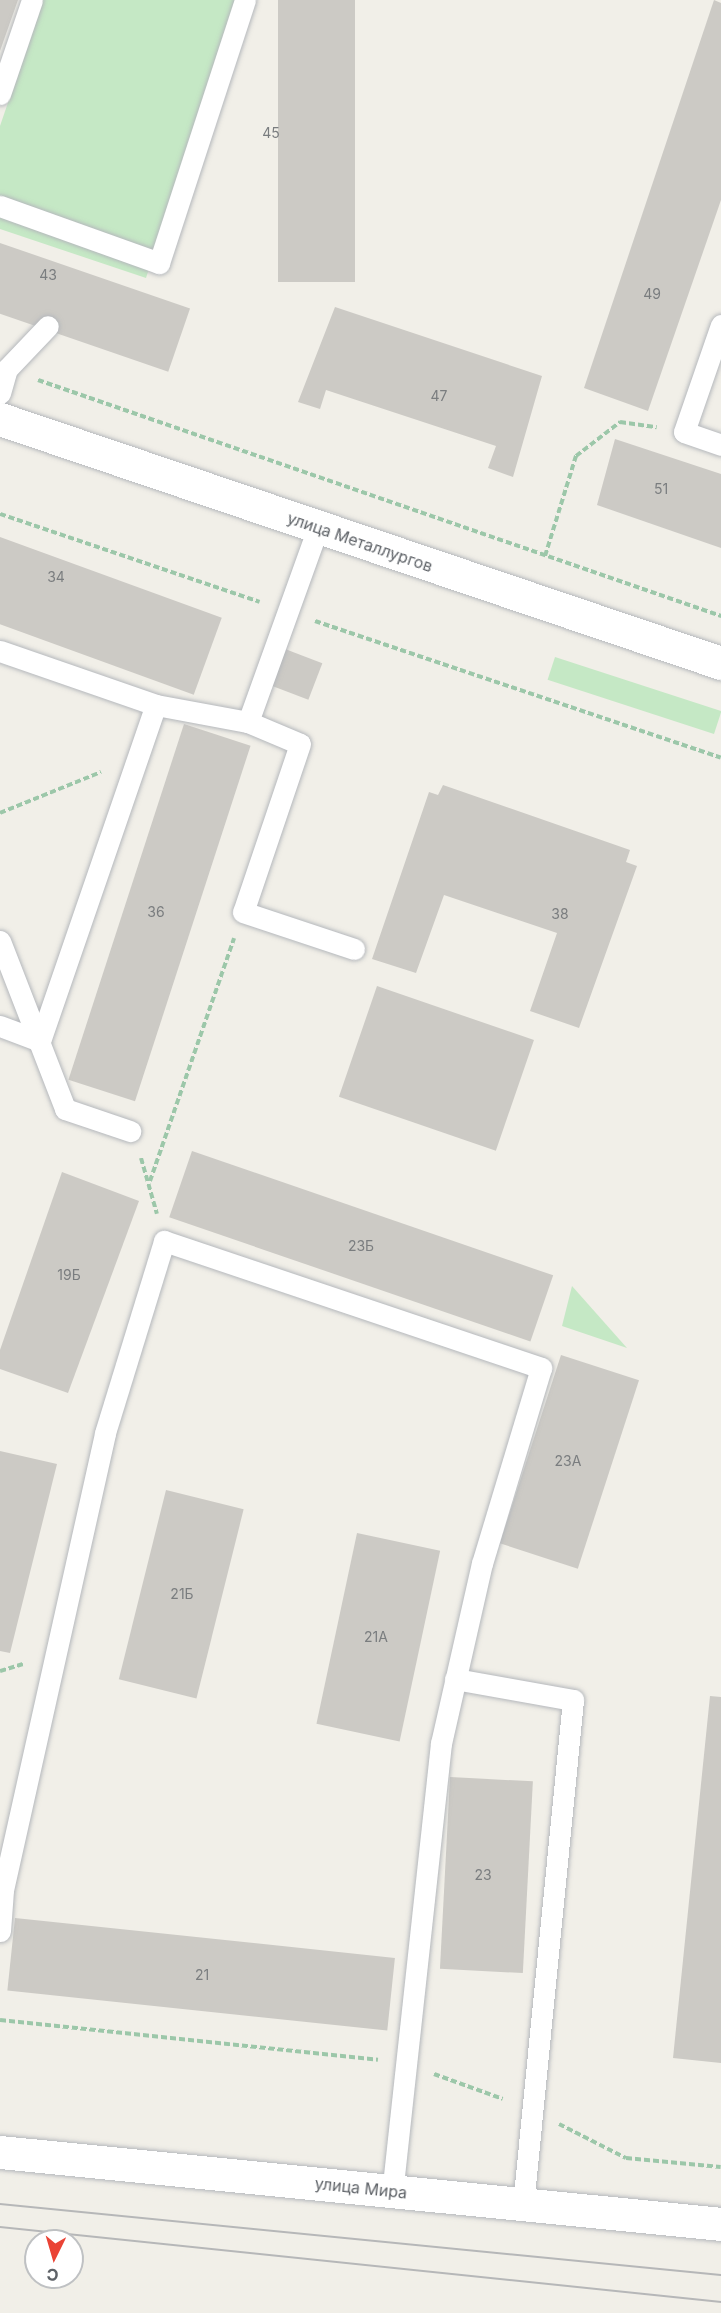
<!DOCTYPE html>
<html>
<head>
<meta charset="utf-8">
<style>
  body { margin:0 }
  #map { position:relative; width:721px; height:2313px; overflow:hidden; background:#f1efe8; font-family:Inter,sans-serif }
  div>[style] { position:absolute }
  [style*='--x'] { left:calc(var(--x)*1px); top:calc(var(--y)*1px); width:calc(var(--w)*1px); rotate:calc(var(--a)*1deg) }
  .green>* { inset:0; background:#c5e8c5; transform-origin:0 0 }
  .building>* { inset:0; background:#cccac5; transform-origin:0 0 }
  .path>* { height:4px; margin-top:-2px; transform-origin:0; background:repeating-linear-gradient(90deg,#9cc7a9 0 6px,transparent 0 9px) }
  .roads { filter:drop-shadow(0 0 2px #b5b8bc) drop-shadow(0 0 2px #b5b8bc) }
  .lane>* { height:21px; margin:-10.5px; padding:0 10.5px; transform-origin:10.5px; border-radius:10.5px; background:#fff }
  .secondary>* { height:33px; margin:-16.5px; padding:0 16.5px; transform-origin:16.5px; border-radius:16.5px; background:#fff }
  .tram>* { height:1.5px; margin:-0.75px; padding:0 0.75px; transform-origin:0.75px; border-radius:0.75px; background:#b6b7b8 }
  span { translate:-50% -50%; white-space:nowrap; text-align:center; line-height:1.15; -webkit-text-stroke:6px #fff; paint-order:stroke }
  .number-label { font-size:14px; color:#7a7d7f }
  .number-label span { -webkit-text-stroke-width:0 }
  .street-label { font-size:16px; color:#5f6368 }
  .north { position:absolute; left:24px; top:2229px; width:60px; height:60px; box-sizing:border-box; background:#fff; border:2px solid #bfc1c3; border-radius:50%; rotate:185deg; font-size:16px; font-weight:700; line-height:24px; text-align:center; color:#5f6368 }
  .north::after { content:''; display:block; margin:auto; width:21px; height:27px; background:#ea4335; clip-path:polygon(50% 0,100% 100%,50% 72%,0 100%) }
</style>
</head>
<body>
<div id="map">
  <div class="green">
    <div style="clip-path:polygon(43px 0,238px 0,146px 278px,0 229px,0 126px)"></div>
    <div style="left:555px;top:657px;width:175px;height:24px;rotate:18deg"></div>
    <div style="clip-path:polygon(572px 1286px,627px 1348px,562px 1326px)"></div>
  </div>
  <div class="building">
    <div style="clip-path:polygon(0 0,18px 0,0 51px)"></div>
    <div style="left:278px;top:0;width:77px;height:282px"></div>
    <div style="clip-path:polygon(714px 0,721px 3px,721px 200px,648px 411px,584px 388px)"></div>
    <div style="left:0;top:243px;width:201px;height:67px;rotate:19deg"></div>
    <div style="clip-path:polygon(335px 307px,542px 376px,513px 477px,488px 468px,496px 446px,326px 390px,320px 409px,298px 402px)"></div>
    <div style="clip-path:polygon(615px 439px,721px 474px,721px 548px,597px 505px)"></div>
    <div style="left:0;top:537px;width:236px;height:82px;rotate:20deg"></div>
    <div style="left:285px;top:649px;width:40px;height:39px;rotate:21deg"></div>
    <div style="left:184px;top:724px;width:70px;height:374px;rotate:18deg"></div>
    <div style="clip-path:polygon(443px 785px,630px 850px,626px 862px,637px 866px,579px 1028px,530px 1011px,557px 933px,444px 895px,416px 973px,372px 959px,429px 792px,438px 795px)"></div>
    <div style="left:377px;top:986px;width:166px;height:117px;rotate:19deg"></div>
    <div style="left:192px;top:1151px;width:382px;height:70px;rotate:19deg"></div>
    <div style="clip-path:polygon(62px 1172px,139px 1201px,68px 1393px,0 1369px,0 1350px)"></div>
    <div style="left:561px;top:1355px;width:82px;height:198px;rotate:18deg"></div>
    <div style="clip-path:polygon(0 1451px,57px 1464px,10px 1653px,0 1651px)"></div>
    <div style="left:166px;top:1490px;width:80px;height:195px;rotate:14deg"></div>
    <div style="left:357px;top:1533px;width:85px;height:195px;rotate:12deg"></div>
    <div style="clip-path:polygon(710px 1696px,721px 1697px,721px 2063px,673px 2058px)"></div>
    <div style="left:450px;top:1777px;width:83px;height:192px;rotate:3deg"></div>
    <div style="left:15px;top:1918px;width:382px;height:73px;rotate:6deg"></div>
  </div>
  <div class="path">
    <div style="--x:38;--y:380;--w:723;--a:19.06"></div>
    <div style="--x:0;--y:514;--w:274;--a:18.7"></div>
    <div style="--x:545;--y:556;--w:105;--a:-72.8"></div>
    <div style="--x:576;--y:456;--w:56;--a:-37.7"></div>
    <div style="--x:620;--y:422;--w:37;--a:8"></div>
    <div style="--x:315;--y:621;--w:428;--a:18.6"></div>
    <div style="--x:0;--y:813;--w:109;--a:-22.1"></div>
    <div style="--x:141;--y:1158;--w:58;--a:74.1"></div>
    <div style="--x:150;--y:1181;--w:257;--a:-70.9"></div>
    <div style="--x:0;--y:1671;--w:24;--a:-17"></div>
    <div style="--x:0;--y:2020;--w:380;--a:6"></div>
    <div style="--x:434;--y:2074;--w:73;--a:19.9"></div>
    <div style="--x:559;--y:2124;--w:75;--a:26.9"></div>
    <div style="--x:626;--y:2158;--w:95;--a:5.4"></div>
  </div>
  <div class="roads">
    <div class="lane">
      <div style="--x:0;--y:94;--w:99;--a:-71.2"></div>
      <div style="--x:0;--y:206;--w:169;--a:19.7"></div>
      <div style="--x:159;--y:263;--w:277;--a:-71.9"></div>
      <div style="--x:721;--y:325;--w:113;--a:109.1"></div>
      <div style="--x:684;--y:432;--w:39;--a:19"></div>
      <div style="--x:0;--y:393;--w:25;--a:-74"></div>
      <div style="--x:7;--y:369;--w:59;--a:-46.4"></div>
      <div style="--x:0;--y:651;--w:165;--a:19.1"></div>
      <div style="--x:156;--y:705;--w:94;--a:10.5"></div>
      <div style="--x:248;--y:722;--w:206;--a:-70.2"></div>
      <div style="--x:248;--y:722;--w:56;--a:22.9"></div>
      <div style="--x:300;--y:744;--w:177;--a:108.7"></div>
      <div style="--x:243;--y:912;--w:117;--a:18.4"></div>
      <div style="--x:0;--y:941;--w:180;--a:68.8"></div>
      <div style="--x:65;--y:1109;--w:69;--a:18.7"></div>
      <div style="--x:0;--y:1026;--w:43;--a:20.6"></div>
      <div style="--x:40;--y:1041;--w:355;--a:-71"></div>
      <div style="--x:455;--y:1679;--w:120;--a:10.1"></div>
      <div style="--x:573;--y:1700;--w:507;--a:95.65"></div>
      <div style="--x:0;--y:1931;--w:41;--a:-85.8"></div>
      <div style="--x:3;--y:1890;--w:468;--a:-77.4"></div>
      <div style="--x:105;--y:1433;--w:201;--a:-72.9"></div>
      <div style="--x:164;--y:1241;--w:398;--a:18.6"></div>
      <div style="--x:541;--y:1368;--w:204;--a:106.8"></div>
      <div style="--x:482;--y:1563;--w:185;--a:102.8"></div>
      <div style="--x:441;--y:1743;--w:451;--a:96.2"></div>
    </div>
    <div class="secondary">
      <div style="--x:0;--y:419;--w:761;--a:18.7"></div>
      <div style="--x:0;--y:2152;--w:725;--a:5.7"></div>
    </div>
  </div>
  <div class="tram">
    <div style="--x:0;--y:2204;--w:724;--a:5.62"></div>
    <div style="--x:0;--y:2227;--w:725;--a:5.94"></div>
  </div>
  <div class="number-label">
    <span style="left:271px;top:133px">45</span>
    <span style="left:48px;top:275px">43</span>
    <span style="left:652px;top:294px">49</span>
    <span style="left:439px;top:396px">47</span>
    <span style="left:661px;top:489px">51</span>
    <span style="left:56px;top:577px">34</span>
    <span style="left:156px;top:912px">36</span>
    <span style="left:560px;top:914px">38</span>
    <span style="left:361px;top:1246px">23Б</span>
    <span style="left:69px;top:1275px">19Б</span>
    <span style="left:568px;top:1461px">23А</span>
    <span style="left:182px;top:1594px">21Б</span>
    <span style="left:376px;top:1637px">21А</span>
    <span style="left:483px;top:1875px">23</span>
    <span style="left:202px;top:1975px">21</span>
  </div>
  <div class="street-label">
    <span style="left:360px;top:542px;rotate:19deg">улица Металлургов</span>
    <span style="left:361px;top:2188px;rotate:6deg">улица Мира</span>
  </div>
  <div class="north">С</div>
</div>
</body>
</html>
